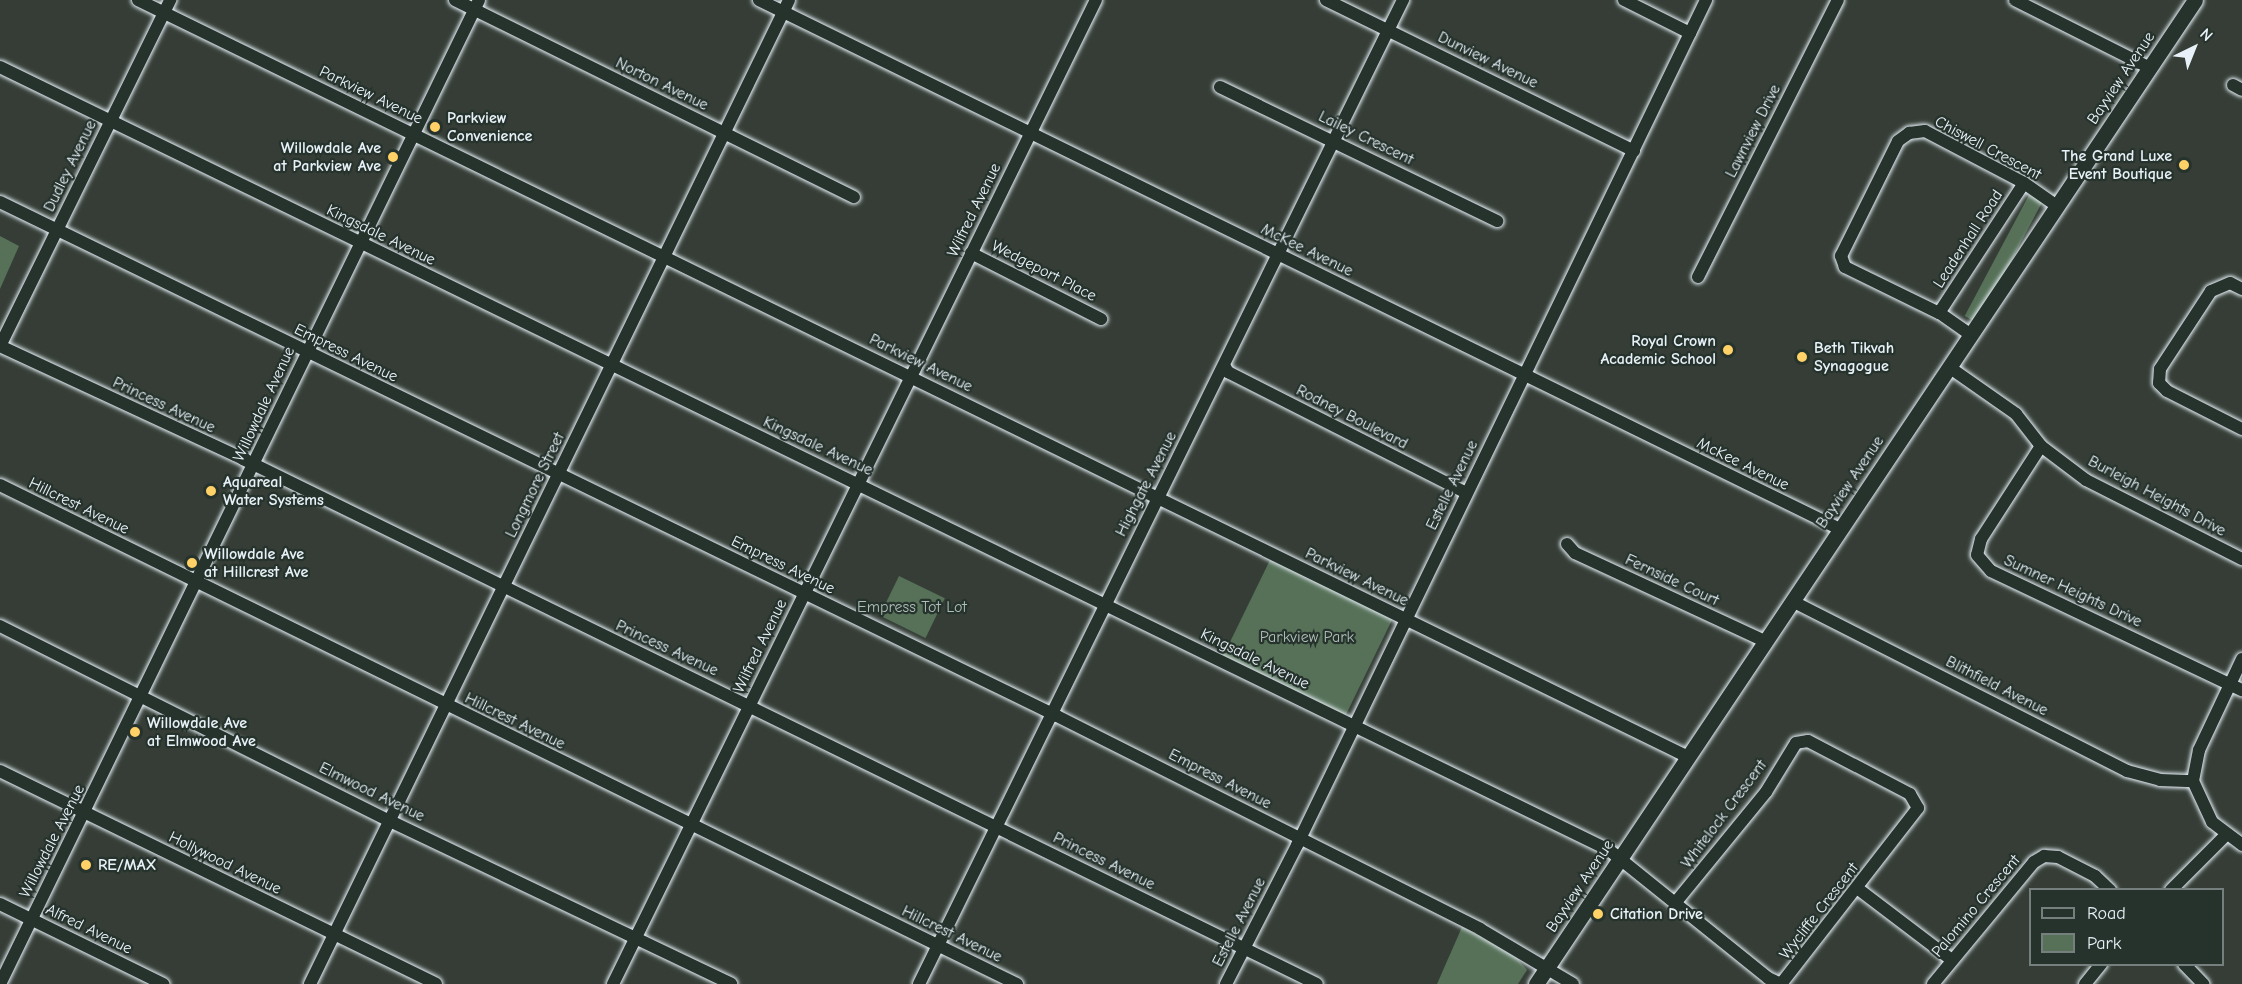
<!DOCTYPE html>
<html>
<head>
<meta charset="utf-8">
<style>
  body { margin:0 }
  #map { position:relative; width:2242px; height:984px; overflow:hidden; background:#353d36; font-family:"Comic Neue",sans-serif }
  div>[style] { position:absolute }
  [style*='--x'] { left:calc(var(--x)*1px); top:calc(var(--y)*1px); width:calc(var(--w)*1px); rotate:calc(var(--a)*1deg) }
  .green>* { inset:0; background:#567158; transform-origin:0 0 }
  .roads { filter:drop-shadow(0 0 2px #e8f1f8) drop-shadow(0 0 2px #e8f1f8) }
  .minor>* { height:12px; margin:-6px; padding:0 6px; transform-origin:6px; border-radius:6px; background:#26332d }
  .major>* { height:15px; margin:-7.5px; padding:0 7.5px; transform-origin:7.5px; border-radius:7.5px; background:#26332d }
  .dots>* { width:16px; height:16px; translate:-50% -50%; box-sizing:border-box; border:3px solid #26332d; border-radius:50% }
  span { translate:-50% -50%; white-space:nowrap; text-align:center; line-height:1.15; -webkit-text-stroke:4.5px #26332d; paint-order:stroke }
  .street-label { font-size:16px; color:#e8f1f8 }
  .poi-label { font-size:16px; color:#e8f1f8; font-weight:700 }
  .left { translate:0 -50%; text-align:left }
  .right { translate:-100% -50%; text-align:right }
  .park-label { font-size:16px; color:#aebeb8 }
  .legend { position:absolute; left:2029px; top:888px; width:195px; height:78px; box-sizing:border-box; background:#26332d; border:2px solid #747f7e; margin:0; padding:8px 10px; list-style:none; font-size:18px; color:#e8f1f8 }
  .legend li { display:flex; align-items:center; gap:12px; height:30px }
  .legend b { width:30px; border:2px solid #747f7e }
  .north { position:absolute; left:2164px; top:18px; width:60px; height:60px; -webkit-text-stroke:4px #26332d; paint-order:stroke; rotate:43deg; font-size:16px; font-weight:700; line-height:24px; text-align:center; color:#e8f1f8 }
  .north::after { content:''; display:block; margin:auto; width:21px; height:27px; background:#e8f1f8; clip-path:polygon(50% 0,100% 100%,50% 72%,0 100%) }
</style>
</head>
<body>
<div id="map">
  <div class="green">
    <div style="left:2029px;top:195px;width:15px;height:137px;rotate:28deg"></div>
    <div style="clip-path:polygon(0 236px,19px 246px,0 289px)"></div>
    <div style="left:1270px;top:560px;width:136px;height:106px;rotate:26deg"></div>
    <div style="left:899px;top:576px;width:51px;height:44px;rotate:26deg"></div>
    <div style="clip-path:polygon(1462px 927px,1516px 957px,1527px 970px,1518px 984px,1437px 984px)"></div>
  </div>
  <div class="roads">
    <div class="minor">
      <div style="--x:138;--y:0;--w:1725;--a:26.03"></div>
      <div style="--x:455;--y:0;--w:445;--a:26.3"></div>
      <div style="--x:759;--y:0;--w:1203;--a:26.08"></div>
      <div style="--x:1326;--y:0;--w:343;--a:26.1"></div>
      <div style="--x:1624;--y:0;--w:74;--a:26.6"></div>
      <div style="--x:2015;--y:0;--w:151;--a:26.7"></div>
      <div style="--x:0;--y:67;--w:1789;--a:25.95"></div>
      <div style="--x:1609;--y:850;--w:204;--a:38.8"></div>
      <div style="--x:1768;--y:978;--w:14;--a:25"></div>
      <div style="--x:1781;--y:984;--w:223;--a:-52.1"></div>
      <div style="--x:1918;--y:808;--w:16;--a:-120"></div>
      <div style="--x:1910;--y:794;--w:115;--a:-152.5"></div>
      <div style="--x:1808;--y:741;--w:12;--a:171"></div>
      <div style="--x:1796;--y:743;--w:57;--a:121.5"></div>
      <div style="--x:1766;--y:792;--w:142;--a:129.3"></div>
      <div style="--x:2233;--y:85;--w:10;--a:29"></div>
      <div style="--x:1220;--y:87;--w:308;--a:25.8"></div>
      <div style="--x:0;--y:202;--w:1175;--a:25.93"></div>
      <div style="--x:1057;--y:716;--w:474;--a:26.7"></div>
      <div style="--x:1480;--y:929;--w:108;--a:30.6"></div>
      <div style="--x:971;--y:253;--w:146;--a:26.9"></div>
      <div style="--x:1698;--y:277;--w:310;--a:-63.2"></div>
      <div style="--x:2242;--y:289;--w:13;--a:-153"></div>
      <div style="--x:2230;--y:283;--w:21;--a:157"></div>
      <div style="--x:2211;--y:291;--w:93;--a:123.2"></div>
      <div style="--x:2160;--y:369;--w:14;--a:94"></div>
      <div style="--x:2159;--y:383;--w:11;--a:45"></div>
      <div style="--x:2167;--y:391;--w:84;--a:26.9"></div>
      <div style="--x:1939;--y:313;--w:155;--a:-56.8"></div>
      <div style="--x:1971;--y:335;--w:39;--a:-145"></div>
      <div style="--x:1939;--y:313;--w:105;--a:-153.9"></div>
      <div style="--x:1845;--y:267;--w:12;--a:-110"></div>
      <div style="--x:1841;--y:256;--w:128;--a:-63.6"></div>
      <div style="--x:1898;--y:141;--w:14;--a:-36"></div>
      <div style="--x:1909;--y:133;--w:16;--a:-7"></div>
      <div style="--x:1925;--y:131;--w:112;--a:27.7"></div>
      <div style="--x:2024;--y:183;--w:40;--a:34.9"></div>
      <div style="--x:0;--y:346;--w:268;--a:24.9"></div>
      <div style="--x:243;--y:459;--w:1195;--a:26.05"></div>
      <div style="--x:0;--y:346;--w:386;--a:-63.8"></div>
      <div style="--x:1225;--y:367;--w:6;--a:59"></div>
      <div style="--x:1228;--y:372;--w:267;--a:26.9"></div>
      <div style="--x:1949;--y:367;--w:82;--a:35"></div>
      <div style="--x:2016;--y:414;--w:41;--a:52"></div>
      <div style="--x:2041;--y:446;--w:56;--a:37.1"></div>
      <div style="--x:2086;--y:480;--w:175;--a:26.9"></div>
      <div style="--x:2041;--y:446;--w:111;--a:122.8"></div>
      <div style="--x:1981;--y:539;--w:16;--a:104"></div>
      <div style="--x:1977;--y:555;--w:21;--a:49"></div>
      <div style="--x:1991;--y:571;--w:278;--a:25.4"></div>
      <div style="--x:0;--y:485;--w:1133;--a:26.14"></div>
      <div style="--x:1567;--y:544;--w:12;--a:48"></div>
      <div style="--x:1575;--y:553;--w:209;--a:24.9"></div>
      <div style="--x:1792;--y:601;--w:376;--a:26.9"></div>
      <div style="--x:2127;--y:771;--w:34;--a:15"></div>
      <div style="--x:2160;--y:780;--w:33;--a:2"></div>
      <div style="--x:0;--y:626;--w:436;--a:26.6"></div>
      <div style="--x:390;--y:821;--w:378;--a:25.5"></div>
      <div style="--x:2242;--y:659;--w:101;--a:115.3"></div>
      <div style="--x:2199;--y:750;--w:32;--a:101"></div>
      <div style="--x:2193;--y:781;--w:45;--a:65.1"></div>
      <div style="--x:2212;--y:822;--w:38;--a:37"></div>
      <div style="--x:0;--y:771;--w:485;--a:26"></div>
      <div style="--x:1857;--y:888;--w:119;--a:37.2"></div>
      <div style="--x:2171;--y:890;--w:78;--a:-45"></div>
      <div style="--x:0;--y:904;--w:182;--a:26.1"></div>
      <div style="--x:2184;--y:964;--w:28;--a:46"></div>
      <div style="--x:0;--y:984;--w:1094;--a:-64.04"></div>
      <div style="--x:310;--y:984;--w:1094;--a:-64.04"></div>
      <div style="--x:613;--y:984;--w:1096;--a:-63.86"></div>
      <div style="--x:919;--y:984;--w:1097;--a:-63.81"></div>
      <div style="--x:1226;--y:984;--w:156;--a:-62.9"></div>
      <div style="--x:1297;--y:845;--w:939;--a:-64.17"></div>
      <div style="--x:1933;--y:984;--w:158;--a:-50.4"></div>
      <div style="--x:2034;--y:862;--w:12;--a:-31"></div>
      <div style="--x:2044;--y:856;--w:14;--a:4"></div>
      <div style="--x:2058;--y:857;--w:42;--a:27.2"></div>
      <div style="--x:2095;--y:876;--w:21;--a:43"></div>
      <div style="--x:2085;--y:984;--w:26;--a:-51"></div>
    </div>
    <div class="major">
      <div style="--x:1536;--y:984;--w:1184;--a:-56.19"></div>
    </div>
  </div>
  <div class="dots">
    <div style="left:435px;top:127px;background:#ffd166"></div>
    <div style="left:393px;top:157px;background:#ffd166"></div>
    <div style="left:2184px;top:165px;background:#ffd166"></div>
    <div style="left:1728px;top:350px;background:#ffd166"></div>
    <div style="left:1802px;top:357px;background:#ffd166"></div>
    <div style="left:211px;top:491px;background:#ffd166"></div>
    <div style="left:192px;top:563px;background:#ffd166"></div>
    <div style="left:135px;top:732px;background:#ffd166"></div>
    <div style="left:86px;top:865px;background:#ffd166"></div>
    <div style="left:1598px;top:914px;background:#ffd166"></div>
  </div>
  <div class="street-label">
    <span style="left:1488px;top:60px;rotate:26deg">Dunview Avenue</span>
    <span style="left:2121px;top:78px;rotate:-56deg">Bayview Avenue</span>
    <span style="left:662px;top:84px;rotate:26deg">Norton Avenue</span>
    <span style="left:371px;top:95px;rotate:26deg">Parkview Avenue</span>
    <span style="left:1753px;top:131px;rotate:-63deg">Lawnview Drive</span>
    <span style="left:1366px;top:138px;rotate:26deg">Lailey Crescent</span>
    <span style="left:1988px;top:148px;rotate:28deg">Chiswell Crescent</span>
    <span style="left:70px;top:166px;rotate:-64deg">Dudley Avenue</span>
    <span style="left:974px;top:210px;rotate:-64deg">Wilfred Avenue</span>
    <span style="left:381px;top:235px;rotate:26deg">Kingsdale Avenue</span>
    <span style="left:1968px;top:239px;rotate:-57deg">Leadenhall Road</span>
    <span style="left:1307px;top:250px;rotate:26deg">McKee Avenue</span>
    <span style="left:1044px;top:271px;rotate:27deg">Wedgeport Place</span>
    <span style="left:346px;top:353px;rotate:26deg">Empress Avenue</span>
    <span style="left:921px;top:363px;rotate:26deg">Parkview Avenue</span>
    <span style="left:264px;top:404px;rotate:-65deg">Willowdale Avenue</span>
    <span style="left:164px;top:405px;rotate:25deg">Princess Avenue</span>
    <span style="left:1352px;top:417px;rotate:27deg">Rodney Boulevard</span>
    <span style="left:818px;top:446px;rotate:25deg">Kingsdale Avenue</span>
    <span style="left:1743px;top:464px;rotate:26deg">McKee Avenue</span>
    <span style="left:1850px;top:482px;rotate:-56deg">Bayview Avenue</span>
    <span style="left:1146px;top:484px;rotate:-63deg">Highgate Avenue</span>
    <span style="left:535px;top:485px;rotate:-64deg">Longmore Street</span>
    <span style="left:1452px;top:485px;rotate:-64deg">Estelle Avenue</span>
    <span style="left:2157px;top:496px;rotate:28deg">Burleigh Heights Drive</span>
    <span style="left:79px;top:506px;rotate:26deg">Hillcrest Avenue</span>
    <span style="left:783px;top:565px;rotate:26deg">Empress Avenue</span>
    <span style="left:1357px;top:577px;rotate:26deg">Parkview Avenue</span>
    <span style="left:1672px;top:580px;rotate:25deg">Fernside Court</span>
    <span style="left:2073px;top:591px;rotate:25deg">Sumner Heights Drive</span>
    <span style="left:760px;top:646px;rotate:-64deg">Wilfred Avenue</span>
    <span style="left:667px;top:648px;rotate:25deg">Princess Avenue</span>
    <span style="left:1255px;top:659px;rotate:26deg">Kingsdale Avenue</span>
    <span style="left:1997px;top:686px;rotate:27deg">Blithfield Avenue</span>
    <span style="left:515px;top:721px;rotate:26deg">Hillcrest Avenue</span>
    <span style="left:1220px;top:779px;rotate:27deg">Empress Avenue</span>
    <span style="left:372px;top:792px;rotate:26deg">Elmwood Avenue</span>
    <span style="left:1724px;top:814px;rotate:-53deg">Whitelock Crescent</span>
    <span style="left:52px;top:841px;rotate:-63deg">Willowdale Avenue</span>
    <span style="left:1104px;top:861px;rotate:26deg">Princess Avenue</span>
    <span style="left:225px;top:863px;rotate:26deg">Hollywood Avenue</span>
    <span style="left:1580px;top:886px;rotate:-56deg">Bayview Avenue</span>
    <span style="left:1976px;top:906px;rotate:-50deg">Palomino Crescent</span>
    <span style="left:1819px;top:911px;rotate:-52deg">Wycliffe Crescent</span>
    <span style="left:1239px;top:922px;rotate:-63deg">Estelle Avenue</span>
    <span style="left:89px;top:929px;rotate:26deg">Alfred Avenue</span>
    <span style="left:952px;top:934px;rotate:26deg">Hillcrest Avenue</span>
  </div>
  <div class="poi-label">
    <span class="left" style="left:447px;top:127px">Parkview<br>Convenience</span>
    <span class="right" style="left:381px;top:157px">Willowdale Ave<br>at Parkview Ave</span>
    <span class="right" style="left:2172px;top:165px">The Grand Luxe<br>Event Boutique</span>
    <span class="right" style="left:1716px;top:350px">Royal Crown<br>Academic School</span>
    <span class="left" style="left:1814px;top:357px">Beth Tikvah<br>Synagogue</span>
    <span class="left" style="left:223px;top:491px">Aquareal<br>Water Systems</span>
    <span class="left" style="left:204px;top:563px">Willowdale Ave<br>at Hillcrest Ave</span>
    <span class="left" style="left:147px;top:732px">Willowdale Ave<br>at Elmwood Ave</span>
    <span class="left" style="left:98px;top:865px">RE/MAX</span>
    <span class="left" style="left:1610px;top:914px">Citation Drive</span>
  </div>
  <div class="park-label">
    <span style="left:912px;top:607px">Empress Tot Lot</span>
    <span style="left:1307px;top:637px">Parkview Park</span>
  </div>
  <ul class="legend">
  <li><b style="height:8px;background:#26332d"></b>Road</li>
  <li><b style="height:16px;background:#567158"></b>Park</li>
  </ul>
  <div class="north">N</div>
</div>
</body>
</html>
